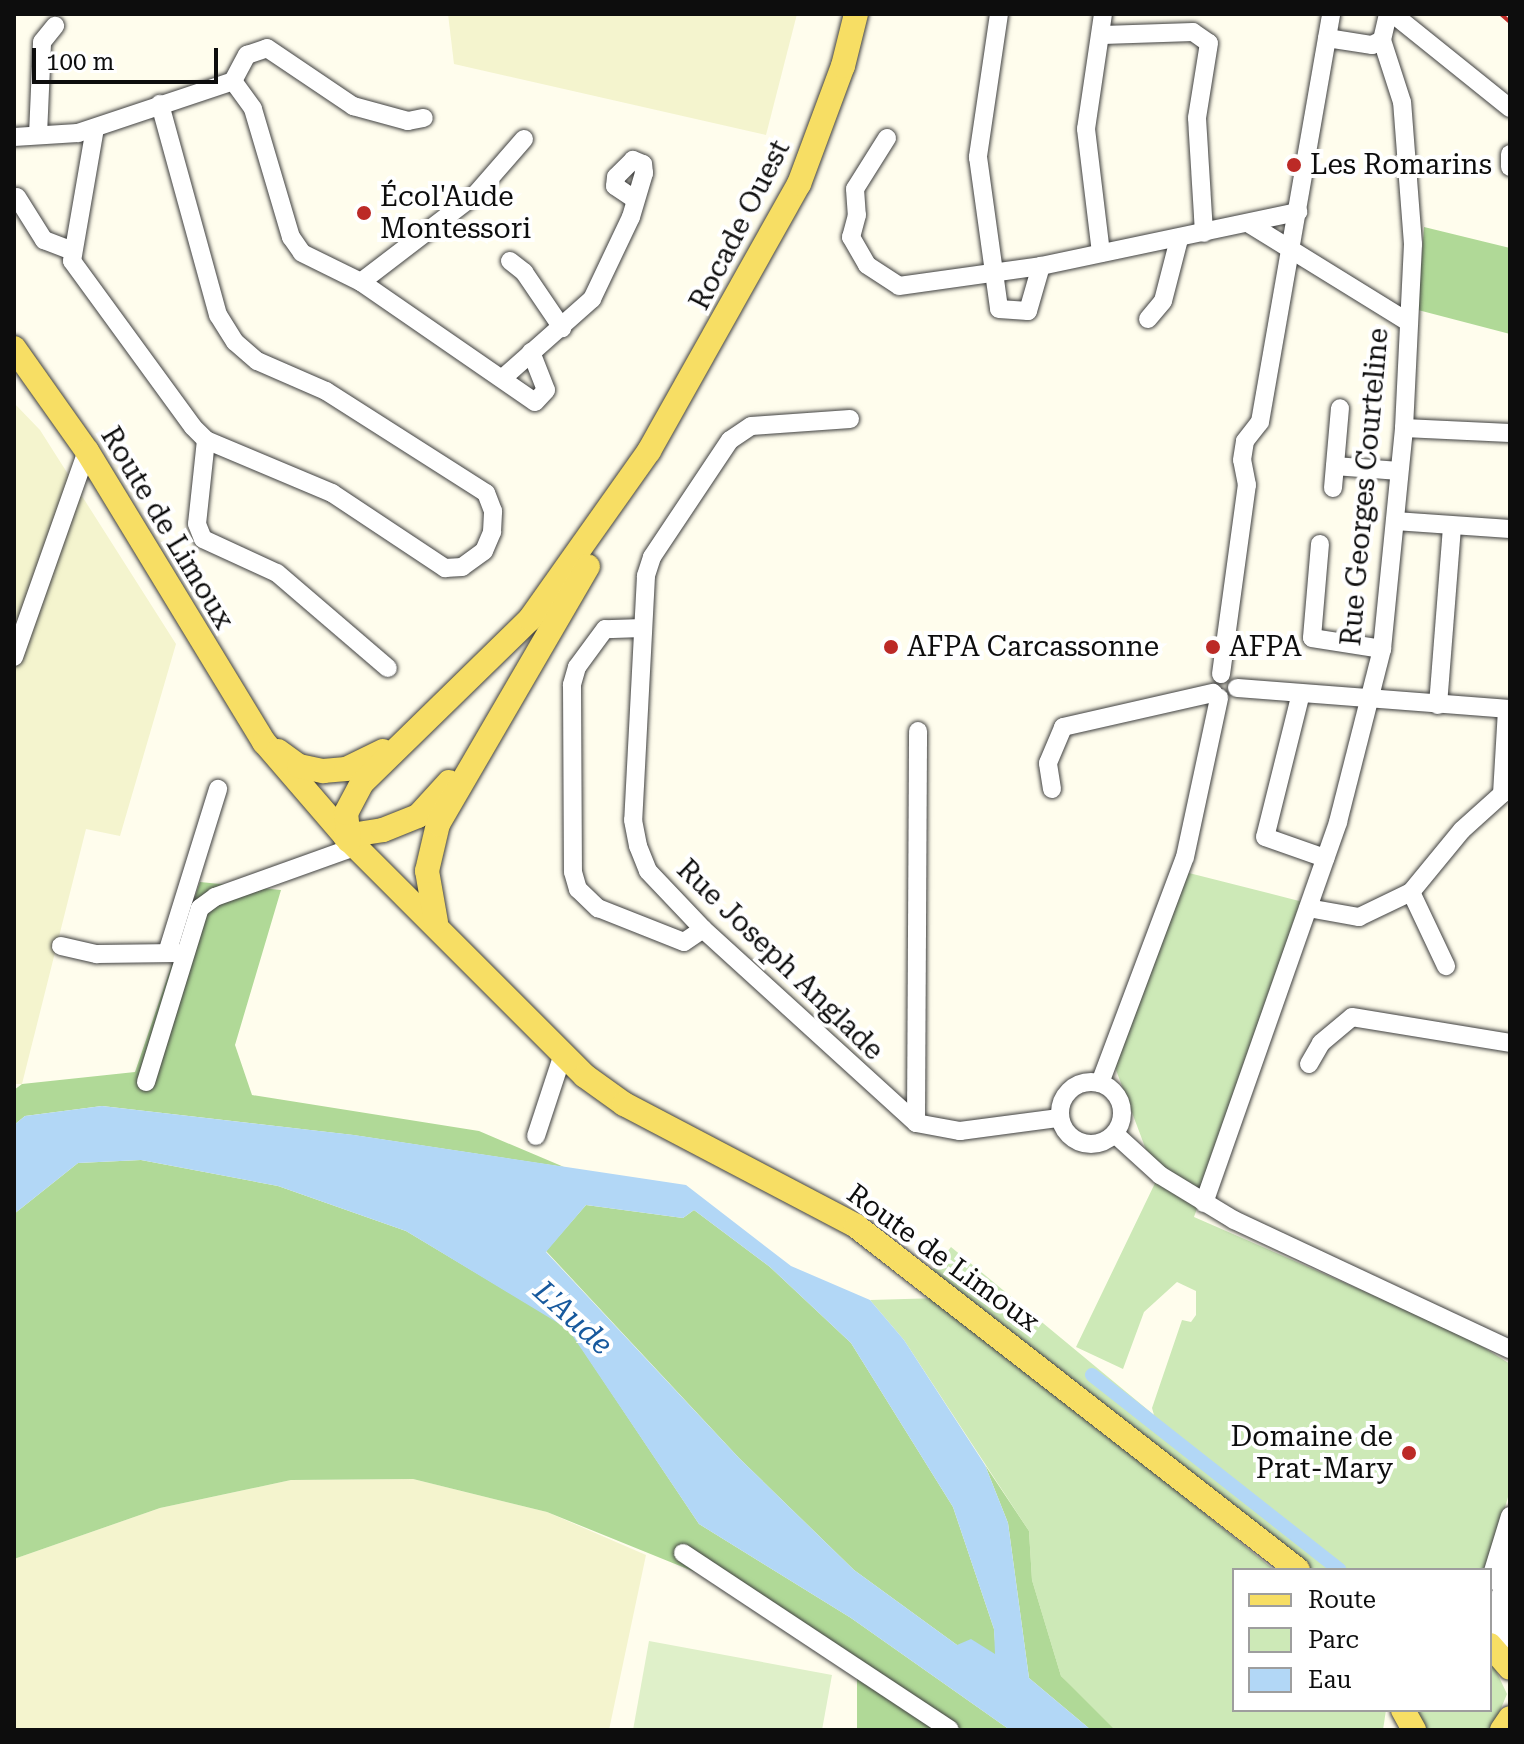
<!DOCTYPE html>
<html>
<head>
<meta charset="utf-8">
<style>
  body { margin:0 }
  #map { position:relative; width:1524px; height:1744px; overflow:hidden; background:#fffded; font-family:"Roboto Serif",serif }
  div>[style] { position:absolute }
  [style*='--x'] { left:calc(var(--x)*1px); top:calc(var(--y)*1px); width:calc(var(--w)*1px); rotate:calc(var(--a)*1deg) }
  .farmland>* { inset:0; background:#f4f4ce }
  .green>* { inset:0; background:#cde9b7 }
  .forest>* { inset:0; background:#b0d997 }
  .pitch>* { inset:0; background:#dff0c9 }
  .water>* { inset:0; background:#b2d7f6 }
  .canal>* { height:14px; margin:-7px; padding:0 7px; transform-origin:7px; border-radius:7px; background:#b2d7f6 }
  .roads { filter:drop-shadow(0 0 2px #404040) drop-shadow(0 0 2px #404040) }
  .minor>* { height:18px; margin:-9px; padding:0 9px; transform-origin:9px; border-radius:9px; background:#fff }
  .minor>.ring { margin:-9px; padding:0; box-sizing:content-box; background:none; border:18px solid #fff; border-radius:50% }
  .major>* { height:24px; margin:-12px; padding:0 12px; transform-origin:12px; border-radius:12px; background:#f7de64 }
  .rail>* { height:4px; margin:-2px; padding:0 2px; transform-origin:2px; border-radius:2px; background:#bc2a26 }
  .dots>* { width:22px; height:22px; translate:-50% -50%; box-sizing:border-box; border:4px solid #fff; border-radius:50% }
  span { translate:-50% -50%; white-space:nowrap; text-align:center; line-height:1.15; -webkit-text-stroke:8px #fff; paint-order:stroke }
  .poi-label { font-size:28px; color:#0d0d0d }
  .left { translate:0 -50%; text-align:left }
  .right { translate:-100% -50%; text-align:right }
  .street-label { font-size:28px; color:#0d0d0d }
  .water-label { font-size:30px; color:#17599d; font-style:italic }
  .frame { position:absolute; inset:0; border:16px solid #0d0d0d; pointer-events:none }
  .legend { position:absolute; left:1232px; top:1568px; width:260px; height:144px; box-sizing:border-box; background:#fff; border:2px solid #9e9e9e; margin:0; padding:10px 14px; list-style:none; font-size:24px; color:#0d0d0d }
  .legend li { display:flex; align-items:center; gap:16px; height:40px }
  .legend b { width:40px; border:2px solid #9e9e9e }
  .scale { position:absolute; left:32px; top:48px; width:186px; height:36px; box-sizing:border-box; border:4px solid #0d0d0d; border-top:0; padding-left:10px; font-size:24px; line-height:28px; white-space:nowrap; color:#0d0d0d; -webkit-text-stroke:6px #fff; paint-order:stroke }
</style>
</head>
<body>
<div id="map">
  <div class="farmland">
    <div style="clip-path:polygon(448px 14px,797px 14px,766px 135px,454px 64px)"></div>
    <div style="clip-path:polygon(14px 403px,40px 430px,176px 644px,120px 836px,86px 829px,22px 1084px,14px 1084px)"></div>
    <div style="clip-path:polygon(413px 1479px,547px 1512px,646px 1555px,609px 1730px,14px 1730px,14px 1559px,160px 1508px,291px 1480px)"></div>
  </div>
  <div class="green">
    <div style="clip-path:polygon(1185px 872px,1303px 902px,1194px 1217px,1464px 1335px,1510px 1364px,1510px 1490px,1487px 1570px,1312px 1570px,932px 1270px,951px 1247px,1154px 1415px,1152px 1408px,1182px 1320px,1191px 1322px,1196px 1315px,1196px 1291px,1177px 1282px,1144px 1312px,1123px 1369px,1076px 1347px,1157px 1179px,1107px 1046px)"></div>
    <div style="clip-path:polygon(940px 1298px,1274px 1570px,1234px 1570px,1234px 1710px,1386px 1710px,1383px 1730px,1115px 1730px,1100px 1718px,1061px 1676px,1032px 1580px,1029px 1531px,904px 1340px,870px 1300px)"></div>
    <div style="clip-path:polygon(1490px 1658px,1507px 1694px,1492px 1730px,1422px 1730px,1410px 1710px,1490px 1710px)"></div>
  </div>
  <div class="forest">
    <div style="clip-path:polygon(1424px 227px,1510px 248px,1510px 334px,1418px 310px)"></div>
    <div style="clip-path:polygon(200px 882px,281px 890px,235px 1045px,252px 1095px,479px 1131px,564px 1167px,353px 1135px,102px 1106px,25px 1116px,14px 1125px,14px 1090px,22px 1084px,135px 1072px)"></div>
    <div style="clip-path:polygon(141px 1160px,278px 1186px,406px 1231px,568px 1328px,699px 1524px,851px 1618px,1010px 1730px,857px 1730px,857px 1668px,727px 1585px,547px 1512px,413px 1479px,291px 1480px,160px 1508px,14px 1559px,14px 1214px,78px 1163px)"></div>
    <div style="clip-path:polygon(586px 1205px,683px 1218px,694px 1210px,770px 1267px,851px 1343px,953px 1507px,994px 1629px,996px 1655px,957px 1645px,854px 1570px,739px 1458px,546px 1251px)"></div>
    <div style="clip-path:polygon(985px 1465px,1029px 1531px,1032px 1580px,1061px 1676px,1115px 1730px,1091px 1730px,1029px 1678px,1008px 1523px)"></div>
  </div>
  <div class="pitch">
    <div style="clip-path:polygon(649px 1641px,832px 1675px,822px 1730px,633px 1730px)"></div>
  </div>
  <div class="water">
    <div style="clip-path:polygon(evenodd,102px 1106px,354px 1135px,686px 1185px,791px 1266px,870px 1300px,904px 1340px,985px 1465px,1008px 1523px,1029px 1678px,1091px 1730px,1010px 1730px,851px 1618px,699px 1524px,568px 1329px,406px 1231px,278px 1186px,141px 1160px,78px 1163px,14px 1214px,14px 1125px,25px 1116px,102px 1106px,586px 1205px,683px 1218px,694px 1210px,770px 1267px,851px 1343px,953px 1507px,994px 1629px,995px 1654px,971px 1639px,957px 1645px,854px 1570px,739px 1458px,546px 1252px,586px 1205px)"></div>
  </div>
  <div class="canal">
    <div style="--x:1092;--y:1375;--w:315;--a:38.2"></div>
  </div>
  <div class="roads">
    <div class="minor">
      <div style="--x:999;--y:14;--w:145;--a:98.4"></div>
      <div style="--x:978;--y:157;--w:153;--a:82.1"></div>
      <div style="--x:999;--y:309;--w:29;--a:4"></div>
      <div style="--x:1028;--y:311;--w:47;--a:-73.9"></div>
      <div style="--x:1393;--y:14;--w:150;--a:38.8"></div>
      <div style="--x:1103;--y:35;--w:90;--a:-1.9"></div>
      <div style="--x:1193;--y:32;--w:19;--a:35"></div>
      <div style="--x:1209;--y:43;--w:76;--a:99.1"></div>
      <div style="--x:1197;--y:118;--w:115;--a:86.5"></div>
      <div style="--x:1327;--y:38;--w:46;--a:8.8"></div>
      <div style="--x:1372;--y:45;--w:11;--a:-27"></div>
      <div style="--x:1382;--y:40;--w:27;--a:-77"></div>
      <div style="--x:233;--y:81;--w:34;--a:54"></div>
      <div style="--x:253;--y:109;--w:134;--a:73.5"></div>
      <div style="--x:291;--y:237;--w:19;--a:55"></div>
      <div style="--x:302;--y:253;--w:66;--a:26.2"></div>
      <div style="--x:361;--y:282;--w:211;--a:34.6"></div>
      <div style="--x:535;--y:402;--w:16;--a:-47"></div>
      <div style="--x:546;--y:390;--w:41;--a:-111.5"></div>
      <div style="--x:233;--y:81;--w:30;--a:-62"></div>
      <div style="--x:247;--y:55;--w:21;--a:-19"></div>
      <div style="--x:267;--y:48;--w:104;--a:34"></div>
      <div style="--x:353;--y:106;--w:57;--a:15.3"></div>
      <div style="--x:408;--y:121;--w:16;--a:-11"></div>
      <div style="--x:95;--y:128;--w:135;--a:99.8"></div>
      <div style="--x:72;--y:261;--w:205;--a:53.9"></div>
      <div style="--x:193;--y:427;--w:18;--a:45"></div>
      <div style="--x:206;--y:440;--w:137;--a:22.8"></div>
      <div style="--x:332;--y:493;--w:136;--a:33.6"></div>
      <div style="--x:445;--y:568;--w:17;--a:-3"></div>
      <div style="--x:462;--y:567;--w:27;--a:-36"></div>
      <div style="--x:484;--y:551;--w:21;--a:-67"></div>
      <div style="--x:492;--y:532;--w:21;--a:-87"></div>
      <div style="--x:493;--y:511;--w:19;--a:-111"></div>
      <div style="--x:486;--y:493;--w:190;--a:-147.5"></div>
      <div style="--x:326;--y:391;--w:75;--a:-156.5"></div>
      <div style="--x:257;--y:361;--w:29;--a:-139"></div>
      <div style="--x:235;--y:342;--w:32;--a:-122"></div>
      <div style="--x:218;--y:315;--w:219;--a:-105.4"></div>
      <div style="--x:38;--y:135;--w:93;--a:-87.5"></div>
      <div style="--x:42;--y:42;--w:21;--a:-51"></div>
      <div style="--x:14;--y:137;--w:64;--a:-3.6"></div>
      <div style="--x:78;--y:133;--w:163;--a:-18.5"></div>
      <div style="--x:887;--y:138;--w:60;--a:122.1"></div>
      <div style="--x:855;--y:189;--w:26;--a:86"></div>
      <div style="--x:857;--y:215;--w:23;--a:105"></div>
      <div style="--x:851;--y:237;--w:32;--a:60"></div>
      <div style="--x:867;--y:265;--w:38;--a:33"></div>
      <div style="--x:899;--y:286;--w:143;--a:-8"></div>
      <div style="--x:1041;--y:266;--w:263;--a:-11.9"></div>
      <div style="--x:1510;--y:154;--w:13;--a:90"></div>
      <div style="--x:17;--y:197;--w:51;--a:57.9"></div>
      <div style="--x:44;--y:240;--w:30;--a:21"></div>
      <div style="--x:1248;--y:223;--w:188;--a:31.7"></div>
      <div style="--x:1101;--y:253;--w:125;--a:-96.9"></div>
      <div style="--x:1086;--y:129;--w:116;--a:-81.6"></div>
      <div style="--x:510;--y:261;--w:18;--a:38"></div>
      <div style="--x:524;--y:272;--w:68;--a:55.8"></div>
      <div style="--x:361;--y:282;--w:145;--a:-37.4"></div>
      <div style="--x:476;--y:194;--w:73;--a:-48.9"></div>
      <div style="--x:1148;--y:319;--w:23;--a:-50"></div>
      <div style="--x:1163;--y:301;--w:64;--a:-75.5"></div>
      <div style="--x:504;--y:377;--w:118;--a:-41.6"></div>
      <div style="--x:592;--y:299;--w:91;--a:-64.6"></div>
      <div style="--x:631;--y:217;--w:46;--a:-73.5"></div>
      <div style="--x:644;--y:173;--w:9;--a:-96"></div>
      <div style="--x:643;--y:164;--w:11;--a:-158"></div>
      <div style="--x:633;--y:160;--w:24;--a:135"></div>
      <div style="--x:616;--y:177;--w:9;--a:96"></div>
      <div style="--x:615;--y:186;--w:23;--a:34"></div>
      <div style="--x:850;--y:419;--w:99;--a:176"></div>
      <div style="--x:751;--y:426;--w:25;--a:146"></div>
      <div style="--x:730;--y:440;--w:141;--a:123.7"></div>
      <div style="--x:652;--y:557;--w:20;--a:108"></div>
      <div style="--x:646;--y:576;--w:244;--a:93"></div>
      <div style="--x:633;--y:820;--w:26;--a:79"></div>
      <div style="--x:638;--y:846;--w:27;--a:68"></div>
      <div style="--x:648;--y:871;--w:80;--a:46.5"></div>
      <div style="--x:703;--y:929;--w:288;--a:42.3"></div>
      <div style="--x:916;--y:1123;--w:45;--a:10.3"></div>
      <div style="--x:960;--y:1131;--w:100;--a:-7.5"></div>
      <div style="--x:1404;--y:428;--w:106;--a:2.7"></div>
      <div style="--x:206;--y:440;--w:84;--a:96.1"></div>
      <div style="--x:197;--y:524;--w:16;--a:68"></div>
      <div style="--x:203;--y:539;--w:81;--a:24.7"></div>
      <div style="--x:277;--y:573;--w:146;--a:40.6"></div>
      <div style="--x:1335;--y:466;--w:64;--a:4.5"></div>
      <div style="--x:1333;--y:488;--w:80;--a:-85"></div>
      <div style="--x:1395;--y:521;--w:115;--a:4"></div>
      <div style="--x:1320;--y:544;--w:94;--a:94.9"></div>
      <div style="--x:1312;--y:638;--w:71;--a:8.9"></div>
      <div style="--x:643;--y:628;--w:38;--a:178"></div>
      <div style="--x:605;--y:629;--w:47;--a:126.4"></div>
      <div style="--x:577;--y:667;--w:19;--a:106"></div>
      <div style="--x:572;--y:685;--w:187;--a:89.7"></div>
      <div style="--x:573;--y:872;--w:18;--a:74"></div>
      <div style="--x:578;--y:889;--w:28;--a:44"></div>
      <div style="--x:598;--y:908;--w:92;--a:21.6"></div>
      <div style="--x:684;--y:942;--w:23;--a:-34"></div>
      <div style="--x:14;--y:657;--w:219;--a:-70.5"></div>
      <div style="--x:1221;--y:674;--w:191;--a:-82.2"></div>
      <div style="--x:1247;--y:485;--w:25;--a:-101"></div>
      <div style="--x:1242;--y:460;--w:19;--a:-81"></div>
      <div style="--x:1245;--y:441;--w:24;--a:-52"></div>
      <div style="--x:1260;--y:422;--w:414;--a:-80.1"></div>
      <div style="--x:1237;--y:688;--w:274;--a:4.4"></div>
      <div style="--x:1300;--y:697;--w:144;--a:104"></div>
      <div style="--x:1265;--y:837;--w:64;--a:19.3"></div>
      <div style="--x:1438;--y:705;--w:179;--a:-85.5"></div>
      <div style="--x:1052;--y:789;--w:26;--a:-99"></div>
      <div style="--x:1048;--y:763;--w:39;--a:-67"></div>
      <div style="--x:1063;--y:727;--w:154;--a:-12.8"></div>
      <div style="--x:1411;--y:892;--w:82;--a:64.7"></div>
      <div style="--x:1308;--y:908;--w:52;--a:10"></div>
      <div style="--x:1359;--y:917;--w:58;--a:-25.7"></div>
      <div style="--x:1411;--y:892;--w:80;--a:-50.6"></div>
      <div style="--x:1462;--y:830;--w:54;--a:-42"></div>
      <div style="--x:1502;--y:794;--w:85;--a:-86.6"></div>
      <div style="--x:61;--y:946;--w:37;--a:13"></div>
      <div style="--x:97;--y:954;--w:80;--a:-0.7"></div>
      <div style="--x:167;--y:953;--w:172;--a:-72.7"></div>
      <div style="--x:1309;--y:1064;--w:24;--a:-60"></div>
      <div style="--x:1321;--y:1043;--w:40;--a:-40"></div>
      <div style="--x:1352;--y:1017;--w:160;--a:9.3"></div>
      <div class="ring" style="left:1060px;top:1082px;width:44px;height:44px"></div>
      <div style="--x:146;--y:1082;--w:182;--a:-72.8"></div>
      <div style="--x:200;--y:908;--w:19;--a:-36"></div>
      <div style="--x:215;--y:897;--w:145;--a:-19.7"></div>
      <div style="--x:1100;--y:1083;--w:241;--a:-69.4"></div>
      <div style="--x:1185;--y:857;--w:163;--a:-77.9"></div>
      <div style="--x:916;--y:1123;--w:392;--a:-89.7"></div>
      <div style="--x:1115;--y:1134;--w:61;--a:42.3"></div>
      <div style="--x:1160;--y:1175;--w:87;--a:31.3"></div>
      <div style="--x:1234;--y:1220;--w:305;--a:25.1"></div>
      <div style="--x:536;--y:1136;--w:86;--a:-71.8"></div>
      <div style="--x:1204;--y:1203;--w:404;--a:-70.6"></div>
      <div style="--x:1338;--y:822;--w:179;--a:-75.7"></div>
      <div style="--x:1382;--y:649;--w:222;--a:-84.3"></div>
      <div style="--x:1404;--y:428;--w:184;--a:-87.2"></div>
      <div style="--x:1413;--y:244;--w:142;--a:-94.4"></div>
      <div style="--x:1402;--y:102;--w:65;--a:-107.9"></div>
      <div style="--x:683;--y:1553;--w:320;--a:33.5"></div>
      <div style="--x:1490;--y:1581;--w:68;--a:-72.9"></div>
      <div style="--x:1501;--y:1653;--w:59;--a:-90"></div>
      <div style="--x:1501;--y:1594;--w:36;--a:-76"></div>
    </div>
    <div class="major">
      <div style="--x:14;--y:348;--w:126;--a:54.7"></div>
      <div style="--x:87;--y:451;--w:341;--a:58.7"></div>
      <div style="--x:264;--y:742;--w:124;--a:49.2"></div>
      <div style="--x:345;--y:836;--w:339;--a:45"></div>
      <div style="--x:585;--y:1076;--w:48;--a:35.7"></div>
      <div style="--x:624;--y:1104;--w:262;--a:27.7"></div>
      <div style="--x:856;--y:1226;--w:560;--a:37.89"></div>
      <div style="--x:278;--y:751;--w:26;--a:36"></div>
      <div style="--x:299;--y:766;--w:25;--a:12"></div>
      <div style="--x:323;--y:771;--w:23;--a:-5"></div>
      <div style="--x:346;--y:769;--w:41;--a:-25.9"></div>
      <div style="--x:345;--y:836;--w:38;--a:-9"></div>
      <div style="--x:383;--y:830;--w:38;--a:-22"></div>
      <div style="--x:418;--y:816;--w:46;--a:-47.6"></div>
      <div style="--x:349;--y:841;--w:28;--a:-96"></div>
      <div style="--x:346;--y:813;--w:34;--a:-62"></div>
      <div style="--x:362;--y:783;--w:235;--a:-44.3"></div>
      <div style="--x:530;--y:619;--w:206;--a:-54.7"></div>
      <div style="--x:649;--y:451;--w:306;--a:-60.7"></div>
      <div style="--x:799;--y:184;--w:126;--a:-69.6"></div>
      <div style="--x:843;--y:66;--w:54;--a:-76"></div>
      <div style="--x:436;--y:922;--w:52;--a:-100"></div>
      <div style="--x:427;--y:871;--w:48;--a:-76.8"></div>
      <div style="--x:438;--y:824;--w:298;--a:-59.8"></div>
      <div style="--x:1490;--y:1645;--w:30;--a:49"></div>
      <div style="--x:1403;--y:1710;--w:23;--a:61"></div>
      <div style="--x:1502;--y:1730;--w:14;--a:-56"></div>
    </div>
  </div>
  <div class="rail">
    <div style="--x:1501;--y:14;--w:12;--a:42"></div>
  </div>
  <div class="dots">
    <div style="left:1294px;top:165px;background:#bc2a26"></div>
    <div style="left:364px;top:213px;background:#bc2a26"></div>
    <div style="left:891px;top:647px;background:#bc2a26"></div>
    <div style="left:1213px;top:647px;background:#bc2a26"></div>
    <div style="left:1409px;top:1453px;background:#bc2a26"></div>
  </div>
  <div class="poi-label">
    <span class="left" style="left:1310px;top:165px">Les Romarins</span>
    <span class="left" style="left:380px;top:213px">Écol'Aude<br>Montessori</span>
    <span class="left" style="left:907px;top:647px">AFPA Carcassonne</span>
    <span class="left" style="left:1229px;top:647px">AFPA</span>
    <span class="right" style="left:1393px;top:1453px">Domaine de<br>Prat-Mary</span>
  </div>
  <div class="street-label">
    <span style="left:740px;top:225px;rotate:-63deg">Rocade Ouest</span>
    <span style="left:1365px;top:487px;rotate:-85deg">Rue Georges Courteline</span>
    <span style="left:167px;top:528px;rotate:59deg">Route de Limoux</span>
    <span style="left:780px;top:960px;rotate:44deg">Rue Joseph Anglade</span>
    <span style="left:943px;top:1258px;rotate:36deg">Route de Limoux</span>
  </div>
  <div class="water-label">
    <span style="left:573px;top:1318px;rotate:42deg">L'Aude</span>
  </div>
  <div class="frame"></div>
  <ul class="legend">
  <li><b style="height:10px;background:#f7de64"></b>Route</li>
  <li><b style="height:22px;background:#cde9b7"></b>Parc</li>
  <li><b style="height:22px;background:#b2d7f6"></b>Eau</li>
  </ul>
  <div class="scale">100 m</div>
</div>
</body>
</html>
